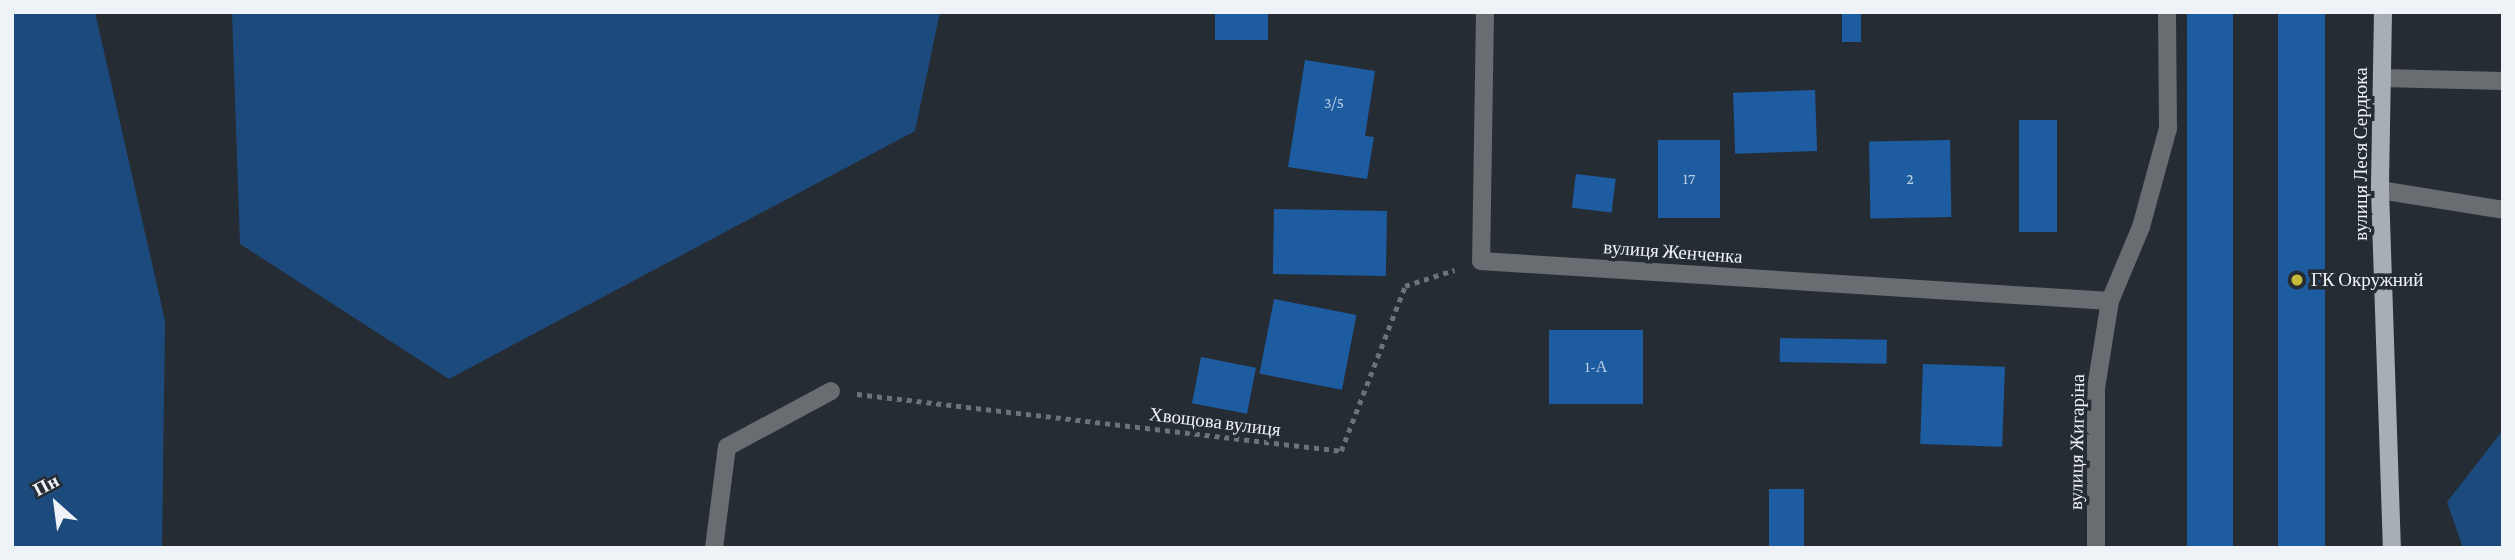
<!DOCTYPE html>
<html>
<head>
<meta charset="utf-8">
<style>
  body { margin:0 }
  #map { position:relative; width:2515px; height:560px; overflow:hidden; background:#262c34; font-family:"Crimson Pro",serif }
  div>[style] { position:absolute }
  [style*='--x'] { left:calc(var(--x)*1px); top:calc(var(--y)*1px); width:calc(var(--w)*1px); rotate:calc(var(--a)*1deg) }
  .green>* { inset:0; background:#1d4a7c }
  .building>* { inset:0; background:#1d5ca0; transform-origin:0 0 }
  .path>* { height:4.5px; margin-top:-2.25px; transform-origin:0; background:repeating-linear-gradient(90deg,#6c7279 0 5px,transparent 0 10px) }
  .service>* { height:18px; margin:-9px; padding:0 9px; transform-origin:9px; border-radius:9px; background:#696d71 }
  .minor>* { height:18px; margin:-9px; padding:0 9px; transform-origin:9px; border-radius:9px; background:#696d71 }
  .primary>* { height:18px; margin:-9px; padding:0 9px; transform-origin:9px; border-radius:9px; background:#a7aeb6 }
  .dots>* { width:19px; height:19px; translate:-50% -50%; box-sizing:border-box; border:4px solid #262c34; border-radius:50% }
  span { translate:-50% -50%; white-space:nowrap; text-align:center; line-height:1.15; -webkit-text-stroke:7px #262c34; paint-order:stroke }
  .number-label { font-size:16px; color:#bacde2 }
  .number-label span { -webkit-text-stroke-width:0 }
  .street-label { font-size:19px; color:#eff3f8 }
  .poi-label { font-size:19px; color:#eff3f8 }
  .left { translate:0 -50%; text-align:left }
  .frame { position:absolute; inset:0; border:14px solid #eff3f8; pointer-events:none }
  .north { position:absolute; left:21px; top:469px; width:70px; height:70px; -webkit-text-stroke:5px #262c34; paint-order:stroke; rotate:332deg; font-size:19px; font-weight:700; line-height:28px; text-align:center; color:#eff3f8 }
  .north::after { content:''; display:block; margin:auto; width:24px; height:32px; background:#eff3f8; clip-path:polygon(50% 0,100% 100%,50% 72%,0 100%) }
</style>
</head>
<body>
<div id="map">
  <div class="green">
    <div style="clip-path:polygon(12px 12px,95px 12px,165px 321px,162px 548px,12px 548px)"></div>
    <div style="clip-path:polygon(232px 12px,940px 12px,915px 131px,449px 379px,240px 244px)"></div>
    <div style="clip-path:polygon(2503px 430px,2503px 548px,2463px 548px,2447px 502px)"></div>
  </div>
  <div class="building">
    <div style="left:1215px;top:12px;width:53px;height:28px"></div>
    <div style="left:1842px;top:12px;width:19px;height:30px"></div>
    <div style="left:2187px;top:12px;width:46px;height:536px"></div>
    <div style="left:2278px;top:12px;width:47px;height:536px"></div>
    <div style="clip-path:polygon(1305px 60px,1375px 71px,1365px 136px,1374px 137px,1367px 179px,1288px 167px)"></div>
    <div style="left:1815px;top:90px;width:61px;height:82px;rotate:88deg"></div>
    <div style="left:2019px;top:120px;width:38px;height:112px"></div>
    <div style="left:1658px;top:140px;width:62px;height:78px"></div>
    <div style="left:1950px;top:140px;width:77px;height:81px;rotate:89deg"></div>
    <div style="left:1576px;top:174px;width:40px;height:34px;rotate:7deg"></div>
    <div style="left:1274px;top:209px;width:113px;height:65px;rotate:1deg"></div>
    <div style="left:1274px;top:299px;width:84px;height:76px;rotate:11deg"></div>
    <div style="left:1549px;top:330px;width:94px;height:74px"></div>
    <div style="left:1780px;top:338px;width:107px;height:24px;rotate:1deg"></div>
    <div style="left:1201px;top:357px;width:56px;height:47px;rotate:11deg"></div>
    <div style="left:1923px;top:364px;width:82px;height:80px;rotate:2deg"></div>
    <div style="left:1769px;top:489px;width:35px;height:59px"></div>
  </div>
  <div class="path">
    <div style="--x:857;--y:394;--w:487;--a:6.7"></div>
    <div style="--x:1341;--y:451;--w:177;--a:-68.8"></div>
    <div style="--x:1405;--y:286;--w:52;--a:-18.1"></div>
  </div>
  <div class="service">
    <div style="--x:2382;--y:78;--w:121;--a:1.4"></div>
    <div style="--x:2380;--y:190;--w:125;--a:9.2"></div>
  </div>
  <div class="minor">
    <div style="--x:1485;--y:12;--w:249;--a:90.9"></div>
    <div style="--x:1481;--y:261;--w:630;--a:3.64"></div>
    <div style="--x:714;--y:548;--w:102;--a:-82.7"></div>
    <div style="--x:727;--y:447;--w:118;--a:-28.3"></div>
    <div style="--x:2096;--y:548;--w:160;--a:-90"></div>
    <div style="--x:2096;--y:388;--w:88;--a:-80.9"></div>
    <div style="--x:2110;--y:301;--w:80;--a:-67.3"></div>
    <div style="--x:2141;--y:227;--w:103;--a:-74.7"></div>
    <div style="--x:2168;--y:128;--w:116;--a:-90.5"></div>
  </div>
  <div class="primary">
    <div style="--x:2383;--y:12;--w:178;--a:91"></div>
    <div style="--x:2380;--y:190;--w:358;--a:88.1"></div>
  </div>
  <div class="dots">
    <div style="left:2297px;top:280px;background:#c8bb3b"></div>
  </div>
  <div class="number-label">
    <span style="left:1334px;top:103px">3/5</span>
    <span style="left:1689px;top:179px">17</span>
    <span style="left:1910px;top:179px">2</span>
    <span style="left:1596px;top:367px">1-А</span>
  </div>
  <div class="street-label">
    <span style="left:2361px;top:154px;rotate:-90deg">вулиця Леся Сердюка</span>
    <span style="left:1673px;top:252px;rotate:4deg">вулиця Женченка</span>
    <span style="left:1215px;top:422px;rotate:7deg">Хвощова вулиця</span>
    <span style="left:2077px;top:442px;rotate:-89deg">вулиця Жигаріна</span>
  </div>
  <div class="poi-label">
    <span class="left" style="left:2311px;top:280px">ГК Окружний</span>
  </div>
  <div class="frame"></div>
  <div class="north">Пн</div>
</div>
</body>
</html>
